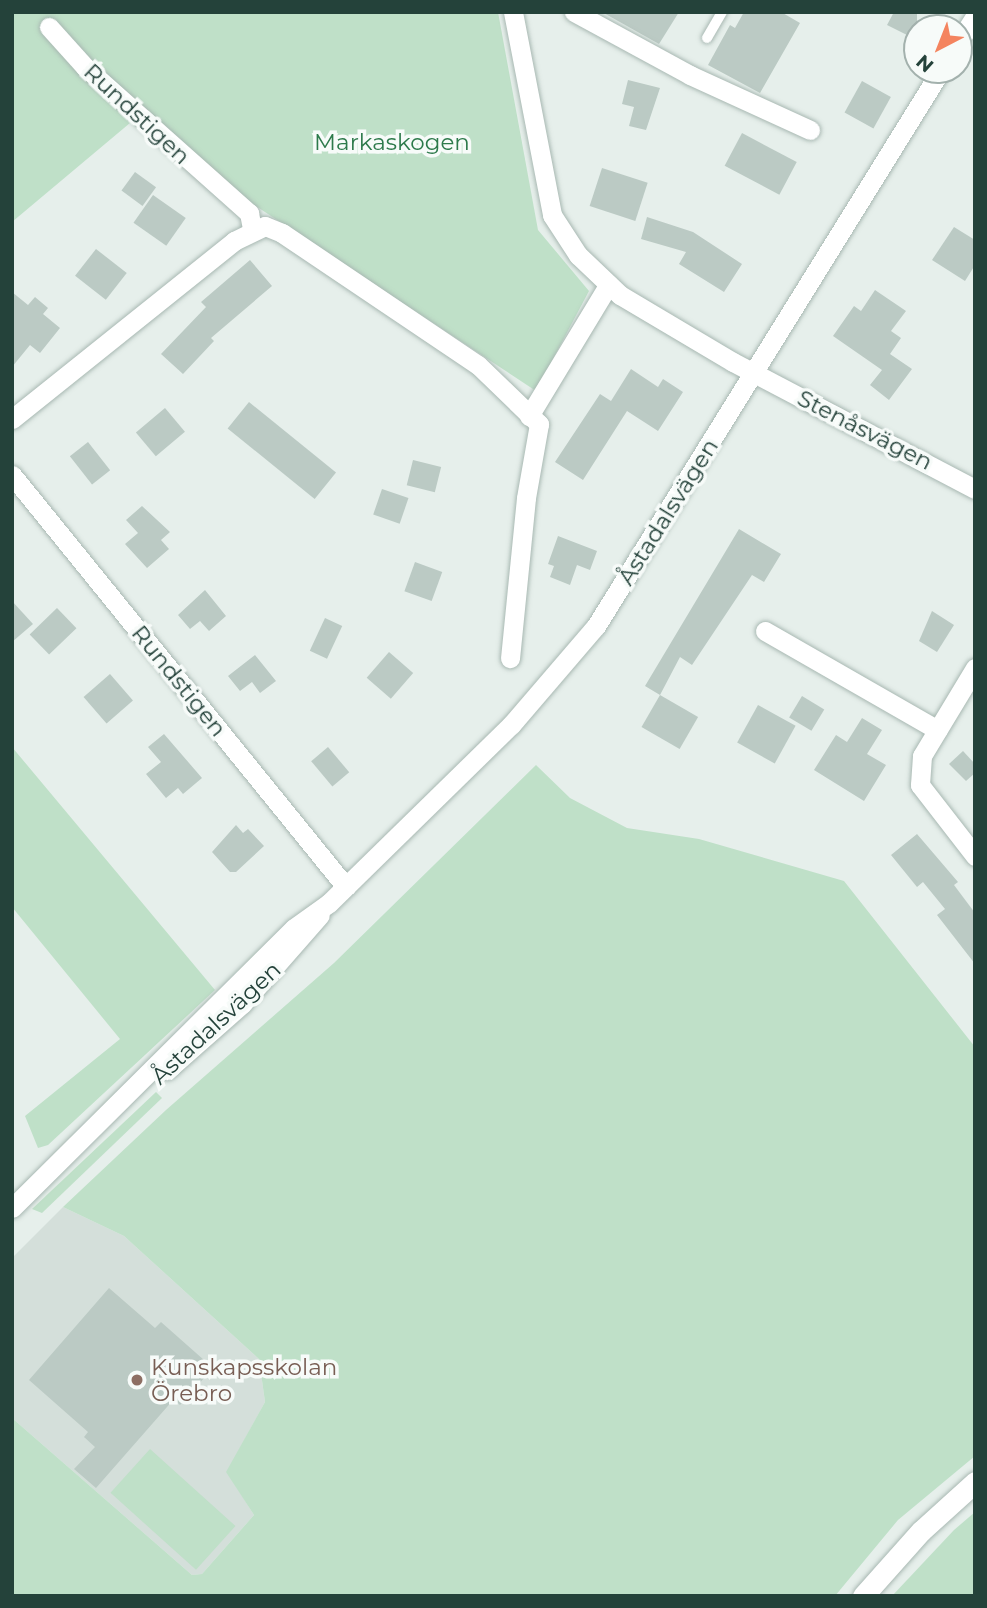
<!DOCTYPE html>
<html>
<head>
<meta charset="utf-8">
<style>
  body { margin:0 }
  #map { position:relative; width:987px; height:1608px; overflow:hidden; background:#e6efeb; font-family:Montserrat,sans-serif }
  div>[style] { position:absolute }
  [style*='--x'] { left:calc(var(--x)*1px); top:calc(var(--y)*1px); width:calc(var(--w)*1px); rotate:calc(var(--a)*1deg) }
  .built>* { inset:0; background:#d4dfda }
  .green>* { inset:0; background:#bfe0c8; transform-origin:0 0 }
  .building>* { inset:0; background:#bbcac4; transform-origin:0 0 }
  .roads { filter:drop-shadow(0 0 2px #a8b8b2) drop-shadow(0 0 2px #a8b8b2) }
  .lane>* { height:10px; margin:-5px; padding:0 5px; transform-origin:5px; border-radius:5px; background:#fff }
  .street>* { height:19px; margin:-9.5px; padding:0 9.5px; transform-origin:9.5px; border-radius:9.5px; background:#fff }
  .secondary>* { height:21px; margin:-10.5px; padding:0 10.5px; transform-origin:10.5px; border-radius:10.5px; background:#fff }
  .dots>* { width:19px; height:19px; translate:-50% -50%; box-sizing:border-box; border:4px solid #f7fbf9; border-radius:50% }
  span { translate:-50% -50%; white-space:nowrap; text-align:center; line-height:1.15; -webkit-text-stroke:7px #f7fbf9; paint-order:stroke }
  .street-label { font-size:23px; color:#24423a }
  .park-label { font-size:23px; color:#2d7a4b }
  .education-label { font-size:23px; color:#785e54 }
  .left { translate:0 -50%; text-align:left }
  .frame { position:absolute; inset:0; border:14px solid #24423a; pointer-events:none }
  .north { position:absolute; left:903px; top:14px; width:70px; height:70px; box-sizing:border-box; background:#f7fbf9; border:2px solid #a3b1ad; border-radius:50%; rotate:222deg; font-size:19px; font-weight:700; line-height:28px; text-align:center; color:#24423a }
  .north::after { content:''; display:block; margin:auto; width:24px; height:32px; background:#f4845f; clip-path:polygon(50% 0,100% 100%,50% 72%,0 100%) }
</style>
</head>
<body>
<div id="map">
  <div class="built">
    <div style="clip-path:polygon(63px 1207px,124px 1236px,259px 1359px,265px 1402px,227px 1472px,254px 1515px,202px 1574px,192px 1575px,12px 1418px,12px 1258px)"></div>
  </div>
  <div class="green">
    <div style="clip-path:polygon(12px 12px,498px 12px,538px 230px,589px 291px,536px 391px,130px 123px,12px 222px)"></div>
    <div style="clip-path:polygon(12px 747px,215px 990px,48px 1145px,38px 1148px,25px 1116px,120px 1039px,12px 907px)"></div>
    <div style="clip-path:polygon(536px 765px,570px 798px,627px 828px,699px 839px,844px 881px,975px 1047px,975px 1456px,898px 1520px,835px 1596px,12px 1596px,12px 1418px,192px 1575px,202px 1574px,254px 1515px,226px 1472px,265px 1402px,259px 1359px,124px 1236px,63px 1207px,166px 1110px,334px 963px)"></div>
    <div style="clip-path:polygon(156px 1092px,162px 1098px,42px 1213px,32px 1209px)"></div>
    <div style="left:150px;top:1449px;width:115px;height:59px;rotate:42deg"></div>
    <div style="clip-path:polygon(975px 1512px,975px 1596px,892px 1596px,954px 1530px)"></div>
  </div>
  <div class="building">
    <div style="clip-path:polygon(602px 12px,679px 12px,659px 44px)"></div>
    <div style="clip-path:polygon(744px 12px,781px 12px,800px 23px,760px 93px,708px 65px,730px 25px,735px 28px)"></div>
    <div style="clip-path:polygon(894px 12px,917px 12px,917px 40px,887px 25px)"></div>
    <div style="clip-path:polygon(628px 80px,660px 88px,646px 130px,629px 126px,634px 107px,622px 104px)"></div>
    <div style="left:862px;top:81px;width:33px;height:36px;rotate:29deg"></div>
    <div style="left:742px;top:133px;width:62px;height:37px;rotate:28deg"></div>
    <div style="left:602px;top:168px;width:48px;height:40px;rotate:18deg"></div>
    <div style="left:135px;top:172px;width:26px;height:23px;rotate:36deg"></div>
    <div style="left:153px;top:195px;width:40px;height:34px;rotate:35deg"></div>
    <div style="clip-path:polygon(647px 217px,693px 232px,742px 264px,724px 292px,679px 264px,686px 252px,641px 239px)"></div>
    <div style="clip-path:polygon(954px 227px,975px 240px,975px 265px,965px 281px,932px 260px)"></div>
    <div style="left:96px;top:249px;width:39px;height:34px;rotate:38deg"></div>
    <div style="clip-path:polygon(250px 260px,272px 286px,211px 338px,214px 341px,183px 374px,161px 354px,206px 307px,201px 302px)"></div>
    <div style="clip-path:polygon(875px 290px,906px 311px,891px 331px,901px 338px,890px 354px,912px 369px,889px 400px,870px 385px,882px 370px,833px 336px,854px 306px,861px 311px)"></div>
    <div style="clip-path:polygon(12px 292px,28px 305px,35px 297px,48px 308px,43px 314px,60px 328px,40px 353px,30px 345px,12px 367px)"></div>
    <div style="clip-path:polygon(631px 369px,658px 387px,663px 379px,683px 392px,658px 431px,627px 411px,583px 480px,555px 462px,600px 394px,611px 401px)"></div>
    <div style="left:249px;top:402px;width:112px;height:34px;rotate:39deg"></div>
    <div style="left:165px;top:408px;width:31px;height:38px;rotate:50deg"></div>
    <div style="left:88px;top:442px;width:36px;height:23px;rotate:52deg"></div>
    <div style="left:413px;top:460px;width:29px;height:26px;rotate:14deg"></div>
    <div style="left:382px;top:489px;width:28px;height:27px;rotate:19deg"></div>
    <div style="clip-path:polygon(142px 506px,170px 532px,161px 540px,169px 549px,147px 568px,125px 544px,138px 533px,126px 520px)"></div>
    <div style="clip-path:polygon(739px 529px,781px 554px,764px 582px,752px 575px,692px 665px,680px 657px,660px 695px,645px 686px)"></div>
    <div style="clip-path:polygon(558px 536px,597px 551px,590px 570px,577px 565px,570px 585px,550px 577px,554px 566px,548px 564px)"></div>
    <div style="left:415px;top:562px;width:29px;height:31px;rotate:20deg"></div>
    <div style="clip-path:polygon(205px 590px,226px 616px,209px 631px,200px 621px,190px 629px,178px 615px)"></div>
    <div style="clip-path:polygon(12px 601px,33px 624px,12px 642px)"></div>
    <div style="left:57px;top:608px;width:28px;height:38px;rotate:46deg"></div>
    <div style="clip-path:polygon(932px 611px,954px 625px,937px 652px,919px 641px)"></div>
    <div style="left:325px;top:618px;width:19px;height:36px;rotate:25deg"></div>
    <div style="left:389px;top:652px;width:32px;height:34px;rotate:41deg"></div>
    <div style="clip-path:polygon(255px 655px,276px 681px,260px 693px,252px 682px,240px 691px,228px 676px)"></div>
    <div style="left:110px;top:674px;width:35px;height:35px;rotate:49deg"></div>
    <div style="left:660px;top:695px;width:44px;height:37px;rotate:30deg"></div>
    <div style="left:802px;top:696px;width:26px;height:25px;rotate:31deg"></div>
    <div style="left:758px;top:705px;width:43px;height:43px;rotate:29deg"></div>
    <div style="clip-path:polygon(862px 718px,882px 730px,867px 754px,886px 765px,864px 801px,814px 770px,836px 735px,847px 742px)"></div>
    <div style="clip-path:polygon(164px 734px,202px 778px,183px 794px,178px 788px,166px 798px,146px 774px,161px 762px,148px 747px)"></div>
    <div style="left:328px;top:747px;width:33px;height:22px;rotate:50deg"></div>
    <div style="clip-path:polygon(963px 751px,975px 764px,975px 773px,966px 781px,949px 764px)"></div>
    <div style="clip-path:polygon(236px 825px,243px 833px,248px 829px,264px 846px,236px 872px,230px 872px,212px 852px)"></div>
    <div style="clip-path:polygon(917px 834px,958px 882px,954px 885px,975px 913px,975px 964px,937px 915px,945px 909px,923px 882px,917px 887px,891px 855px)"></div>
    <div style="clip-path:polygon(109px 1288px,155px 1328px,161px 1322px,213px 1368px,180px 1405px,174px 1399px,96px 1488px,74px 1469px,95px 1447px,84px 1437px,88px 1432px,29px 1380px)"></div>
  </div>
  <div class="roads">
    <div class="lane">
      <div style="--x:707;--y:38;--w:30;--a:-60"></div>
    </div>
    <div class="street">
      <div style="--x:513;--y:12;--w:207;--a:79.1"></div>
      <div style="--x:552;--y:215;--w:48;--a:57"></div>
      <div style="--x:578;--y:255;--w:58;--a:43.6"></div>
      <div style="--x:620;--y:295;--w:131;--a:30.7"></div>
      <div style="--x:733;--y:362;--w:273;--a:27.7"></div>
      <div style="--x:574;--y:12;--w:132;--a:28.5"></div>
      <div style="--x:690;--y:75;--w:132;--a:24.6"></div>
      <div style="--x:49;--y:27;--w:54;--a:48"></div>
      <div style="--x:85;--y:67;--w:220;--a:41.7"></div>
      <div style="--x:249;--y:213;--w:16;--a:79"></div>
      <div style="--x:959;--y:41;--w:30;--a:-57"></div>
      <div style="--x:529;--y:416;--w:154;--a:-58.8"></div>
      <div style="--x:12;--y:419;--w:285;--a:-38.7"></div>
      <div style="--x:234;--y:241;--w:34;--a:-26"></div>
      <div style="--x:265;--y:226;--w:18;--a:22"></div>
      <div style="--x:282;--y:233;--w:236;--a:34"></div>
      <div style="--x:478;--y:365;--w:85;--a:44"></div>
      <div style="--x:539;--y:424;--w:75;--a:100"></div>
      <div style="--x:526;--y:498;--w:161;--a:95.7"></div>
      <div style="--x:12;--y:475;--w:530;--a:50.97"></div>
      <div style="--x:765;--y:631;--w:199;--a:29.8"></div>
      <div style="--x:975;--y:668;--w:103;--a:121.1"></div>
      <div style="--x:922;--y:756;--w:29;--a:94"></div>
      <div style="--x:920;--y:785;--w:90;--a:52.2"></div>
      <div style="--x:167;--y:1070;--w:100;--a:-41.3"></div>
      <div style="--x:242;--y:1004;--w:118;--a:-48.8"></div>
      <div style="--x:12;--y:1208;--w:397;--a:-44.8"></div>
      <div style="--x:294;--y:928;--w:43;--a:-35.5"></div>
      <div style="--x:329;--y:903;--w:255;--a:-44.4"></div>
      <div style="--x:511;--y:725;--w:130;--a:-49.4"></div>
      <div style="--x:596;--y:626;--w:654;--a:-58.18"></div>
    </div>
    <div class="secondary">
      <div style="--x:863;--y:1596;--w:87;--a:-48.3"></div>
      <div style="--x:921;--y:1531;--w:73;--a:-42.2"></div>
    </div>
  </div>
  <div class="dots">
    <div style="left:137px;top:1380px;background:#8d6e63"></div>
  </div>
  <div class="street-label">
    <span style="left:137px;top:114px;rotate:43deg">Rundstigen</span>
    <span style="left:865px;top:430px;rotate:27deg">Stenåsvägen</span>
    <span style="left:668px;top:512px;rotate:-58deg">Åstadalsvägen</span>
    <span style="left:179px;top:681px;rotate:51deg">Rundstigen</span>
    <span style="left:216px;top:1023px;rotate:-43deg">Åstadalsvägen</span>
  </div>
  <div class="park-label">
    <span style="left:392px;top:142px">Markaskogen</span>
  </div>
  <div class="education-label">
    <span class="left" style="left:151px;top:1380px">Kunskapsskolan<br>Örebro</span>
  </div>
  <div class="frame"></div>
  <div class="north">N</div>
</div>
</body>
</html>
